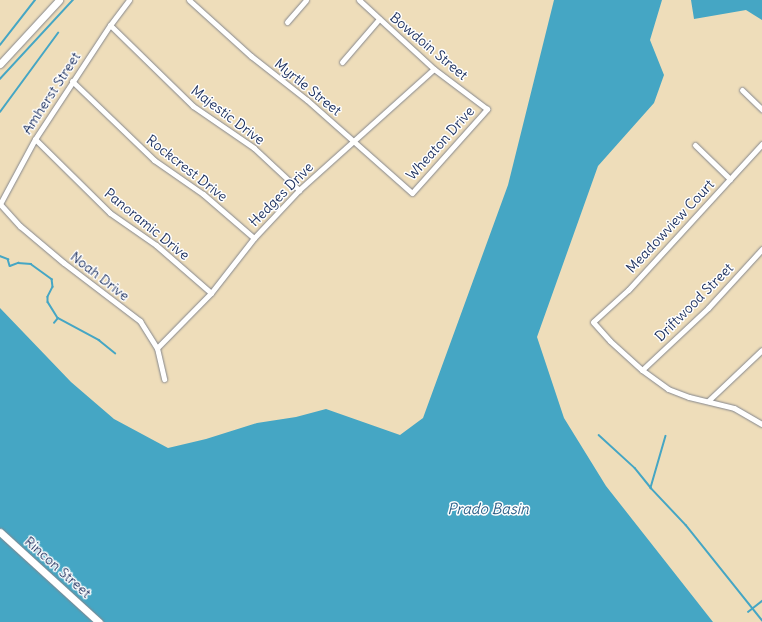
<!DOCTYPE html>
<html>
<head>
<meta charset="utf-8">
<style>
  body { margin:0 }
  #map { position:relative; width:762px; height:622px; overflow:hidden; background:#eeddba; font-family:Delius,sans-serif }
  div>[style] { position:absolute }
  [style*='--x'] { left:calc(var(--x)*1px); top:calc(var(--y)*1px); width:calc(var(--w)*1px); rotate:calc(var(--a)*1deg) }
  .water>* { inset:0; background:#45a6c4 }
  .stream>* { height:1.5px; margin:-0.75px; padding:0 0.75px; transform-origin:0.75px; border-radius:0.75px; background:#45a6c4 }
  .roads { filter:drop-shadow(0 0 1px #84868c) drop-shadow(0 0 1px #84868c) }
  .minor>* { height:5px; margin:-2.5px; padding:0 2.5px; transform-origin:2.5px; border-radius:2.5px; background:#fff }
  .secondary>* { height:7px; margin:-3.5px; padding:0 3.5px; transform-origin:3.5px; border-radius:3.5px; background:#fff }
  span { translate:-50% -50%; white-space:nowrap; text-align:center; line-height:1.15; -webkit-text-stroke:3px #fff; paint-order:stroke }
  .street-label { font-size:14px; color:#1b2f5e }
  .water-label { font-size:15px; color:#2c5f87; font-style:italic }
</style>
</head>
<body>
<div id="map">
  <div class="water">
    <div style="clip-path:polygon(554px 0,662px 0,650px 40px,664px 75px,654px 103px,598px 166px,537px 337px,564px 418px,606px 486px,713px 622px,0 622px,0 308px,71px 382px,114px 419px,168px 448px,206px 439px,257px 423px,296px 417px,326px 409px,400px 435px,423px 418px,508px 185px)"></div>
    <div style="clip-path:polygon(691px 0,762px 0,762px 20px,746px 10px,694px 19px)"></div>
  </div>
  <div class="stream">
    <div style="--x:0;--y:45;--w:57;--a:-52.1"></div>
    <div style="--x:0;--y:79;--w:108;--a:-47.3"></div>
    <div style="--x:0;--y:112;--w:98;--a:-53.7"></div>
    <div style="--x:0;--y:256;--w:9;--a:21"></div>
    <div style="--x:8;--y:259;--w:7;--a:74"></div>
    <div style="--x:10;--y:266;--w:9;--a:-21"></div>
    <div style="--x:18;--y:263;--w:13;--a:4"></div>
    <div style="--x:31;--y:264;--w:26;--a:36"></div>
    <div style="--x:52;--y:279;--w:8;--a:83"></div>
    <div style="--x:53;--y:287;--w:11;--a:117"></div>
    <div style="--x:48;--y:297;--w:5;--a:90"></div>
    <div style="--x:48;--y:302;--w:19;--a:58"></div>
    <div style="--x:58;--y:318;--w:47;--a:28.2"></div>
    <div style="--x:99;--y:340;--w:21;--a:39"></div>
    <div style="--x:54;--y:323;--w:6;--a:-51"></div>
    <div style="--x:599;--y:435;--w:49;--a:42.5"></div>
    <div style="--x:635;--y:468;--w:26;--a:51"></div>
    <div style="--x:666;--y:436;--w:54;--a:106.1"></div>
    <div style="--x:651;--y:488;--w:51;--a:46.6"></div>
    <div style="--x:686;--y:525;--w:122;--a:51.3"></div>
    <div style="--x:748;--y:612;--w:18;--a:-38"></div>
  </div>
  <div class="roads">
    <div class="minor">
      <div style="--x:129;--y:0;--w:31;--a:127"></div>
      <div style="--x:110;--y:25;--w:136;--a:123.3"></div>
      <div style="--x:35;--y:139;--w:74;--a:118.3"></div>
      <div style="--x:0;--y:204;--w:30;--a:48"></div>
      <div style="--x:20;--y:226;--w:57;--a:40.1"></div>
      <div style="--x:64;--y:263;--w:96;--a:37.3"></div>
      <div style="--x:140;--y:321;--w:32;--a:58"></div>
      <div style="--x:157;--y:348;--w:32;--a:77"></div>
      <div style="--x:189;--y:0;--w:84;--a:42.1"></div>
      <div style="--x:251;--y:56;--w:71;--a:38.2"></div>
      <div style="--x:307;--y:100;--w:140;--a:41.5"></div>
      <div style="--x:412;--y:193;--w:113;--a:-48.2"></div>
      <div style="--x:487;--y:109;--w:66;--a:-143"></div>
      <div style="--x:434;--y:69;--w:102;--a:-137.4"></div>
      <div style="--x:287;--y:22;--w:29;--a:-49"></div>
      <div style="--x:110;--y:25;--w:116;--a:44.3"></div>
      <div style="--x:193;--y:106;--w:74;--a:34.5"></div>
      <div style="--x:254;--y:148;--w:62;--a:43"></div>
      <div style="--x:342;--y:62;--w:57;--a:-49.3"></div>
      <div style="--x:72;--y:81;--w:114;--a:43.9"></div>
      <div style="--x:154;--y:160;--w:60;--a:34.8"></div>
      <div style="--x:203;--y:194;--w:67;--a:40.8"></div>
      <div style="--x:742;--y:90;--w:28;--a:44"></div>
      <div style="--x:35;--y:139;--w:105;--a:44.6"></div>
      <div style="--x:110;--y:213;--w:56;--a:34.8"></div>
      <div style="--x:156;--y:245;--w:73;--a:41.1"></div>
      <div style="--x:762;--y:144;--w:198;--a:132.5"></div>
      <div style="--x:628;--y:290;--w:47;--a:137.6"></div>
      <div style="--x:593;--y:322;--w:25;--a:48"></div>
      <div style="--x:610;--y:341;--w:43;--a:42.2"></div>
      <div style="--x:642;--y:370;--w:32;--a:36"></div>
      <div style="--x:668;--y:389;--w:22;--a:21"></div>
      <div style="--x:689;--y:397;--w:46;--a:13.7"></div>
      <div style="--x:734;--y:408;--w:32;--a:30"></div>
      <div style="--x:695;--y:145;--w:49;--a:44.2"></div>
      <div style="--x:157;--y:348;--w:77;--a:-45.5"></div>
      <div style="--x:211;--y:293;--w:70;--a:-52"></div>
      <div style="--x:254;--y:238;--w:66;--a:-46.8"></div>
      <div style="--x:299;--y:190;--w:181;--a:-41.9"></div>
      <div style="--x:642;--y:370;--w:91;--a:-43.2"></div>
      <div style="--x:708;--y:308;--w:80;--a:-47.5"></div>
      <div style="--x:708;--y:401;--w:74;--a:-43.4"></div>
    </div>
    <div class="secondary">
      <div style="--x:0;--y:64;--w:87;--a:-47.3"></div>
      <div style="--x:0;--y:532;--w:134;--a:42.3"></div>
    </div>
  </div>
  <div class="street-label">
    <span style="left:429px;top:46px;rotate:40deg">Bowdoin Street</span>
    <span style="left:308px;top:87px;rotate:39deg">Myrtle Street</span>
    <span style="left:51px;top:93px;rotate:-57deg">Amherst Street</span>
    <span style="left:228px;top:115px;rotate:37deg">Majestic Drive</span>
    <span style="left:440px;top:143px;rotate:-48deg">Wheaton Drive</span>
    <span style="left:187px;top:168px;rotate:38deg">Rockcrest Drive</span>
    <span style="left:281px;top:194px;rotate:-45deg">Hedges Drive</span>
    <span style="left:147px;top:224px;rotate:39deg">Panoramic Drive</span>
    <span style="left:670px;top:226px;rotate:-47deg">Meadowview Court</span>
    <span style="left:100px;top:276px;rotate:38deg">Noah Drive</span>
    <span style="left:694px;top:302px;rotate:-45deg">Driftwood Street</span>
    <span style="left:58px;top:567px;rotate:42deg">Rincon Street</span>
  </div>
  <div class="water-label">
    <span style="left:488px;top:509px">Prado Basin</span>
  </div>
</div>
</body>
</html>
